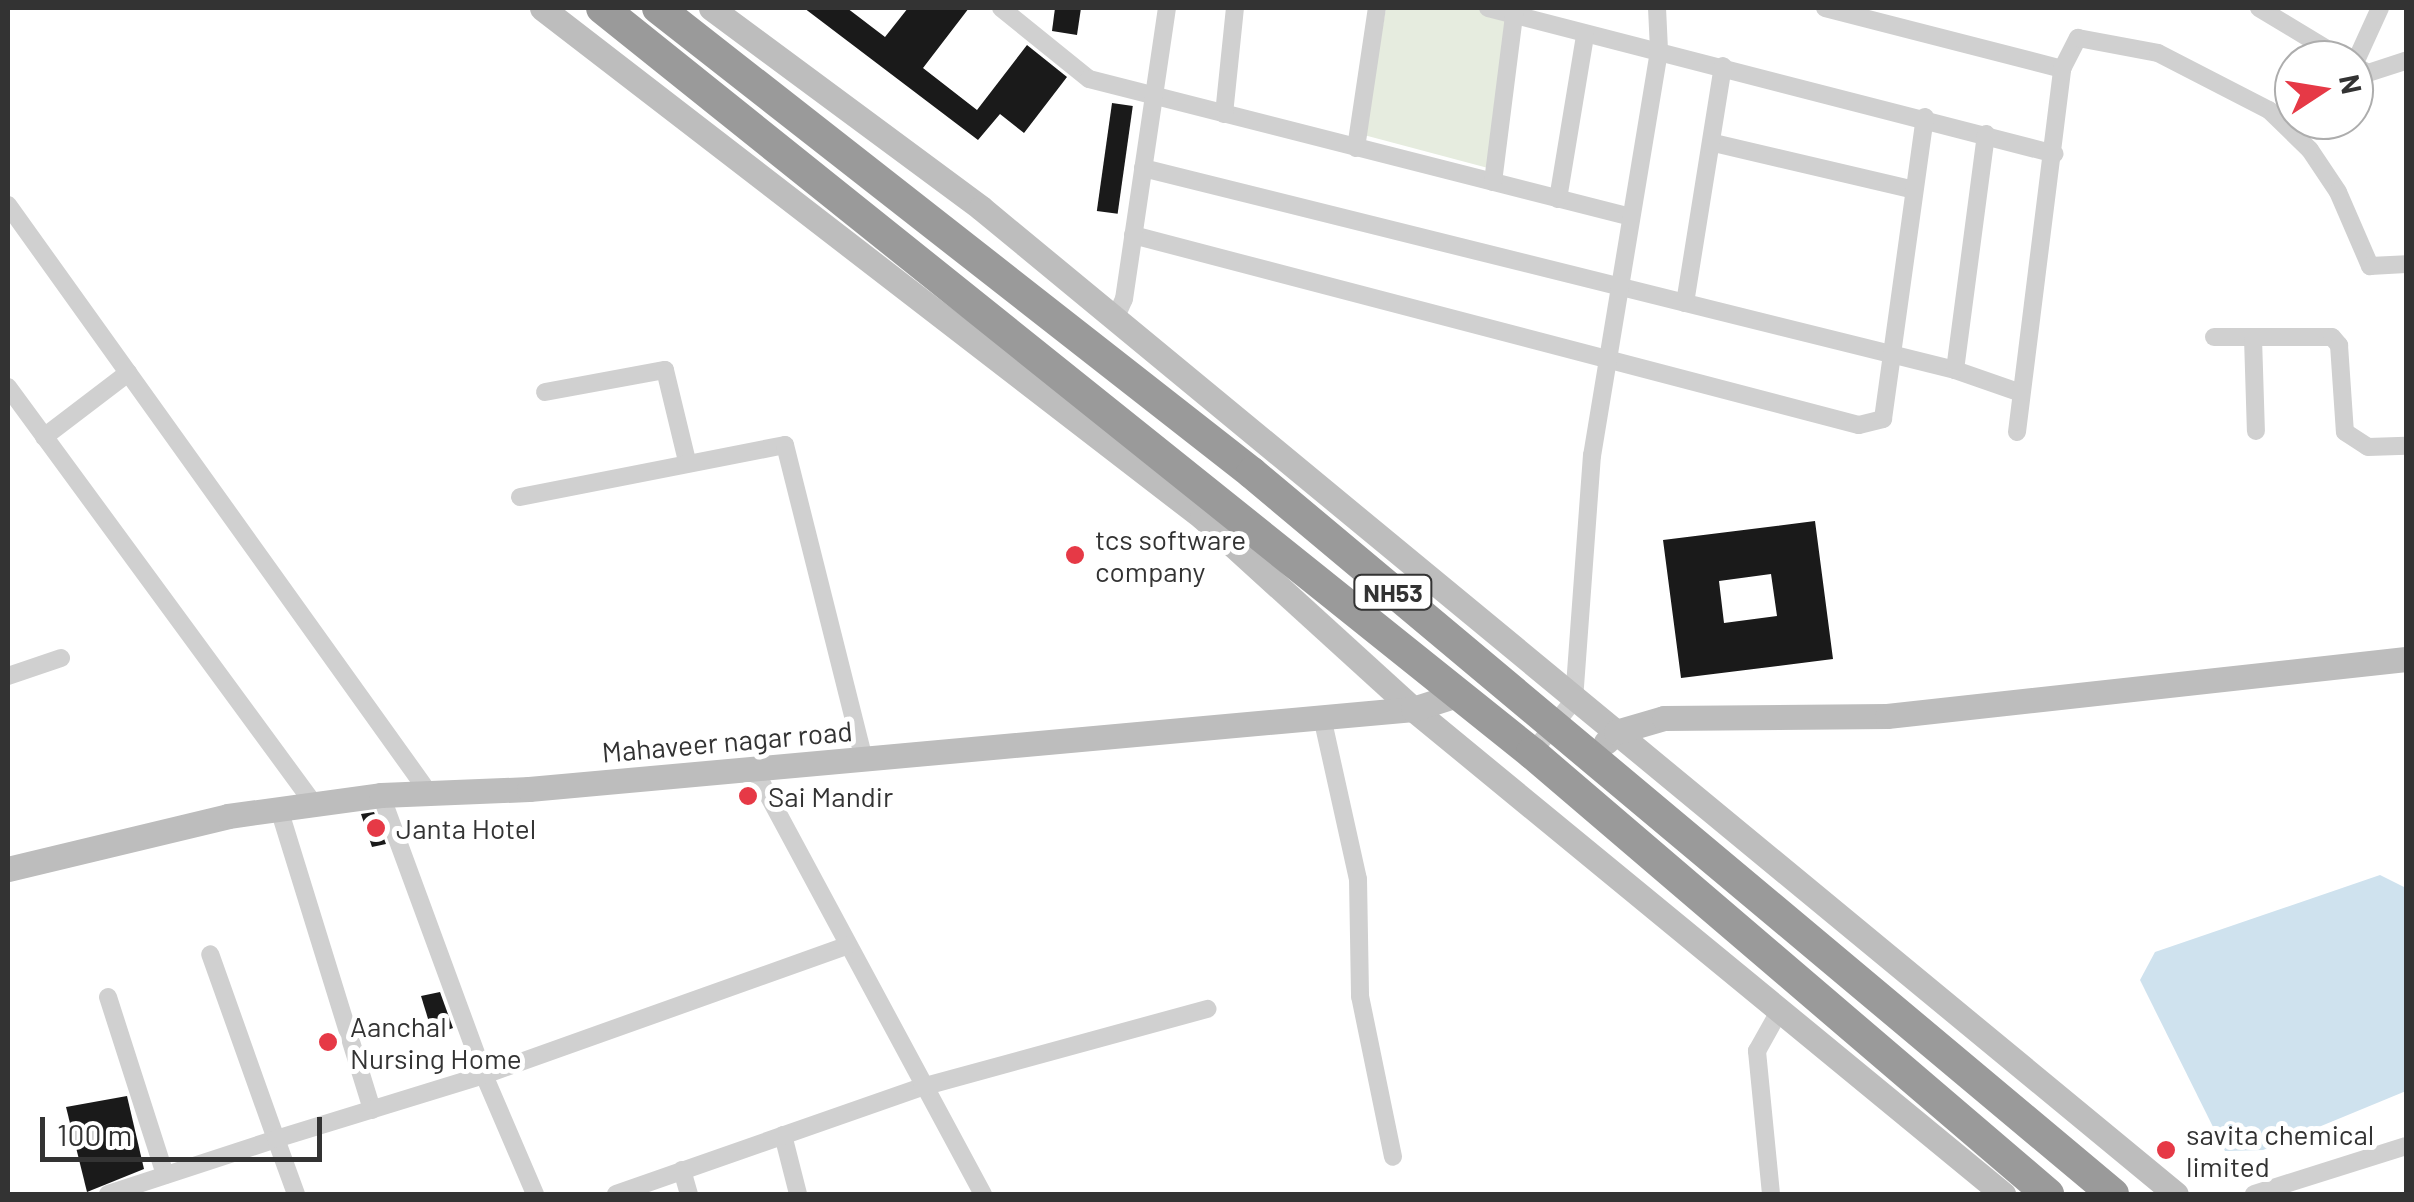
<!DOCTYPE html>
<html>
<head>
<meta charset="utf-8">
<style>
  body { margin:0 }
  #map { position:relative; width:2414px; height:1202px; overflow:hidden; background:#fff; font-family:Barlow,sans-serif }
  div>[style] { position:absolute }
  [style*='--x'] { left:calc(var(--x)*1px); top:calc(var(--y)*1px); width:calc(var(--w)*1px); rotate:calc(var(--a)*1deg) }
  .green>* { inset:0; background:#e6ecdf }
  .water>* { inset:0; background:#cfe2ee }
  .building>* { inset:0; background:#1a1a1a; transform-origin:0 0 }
  .street>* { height:18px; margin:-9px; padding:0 9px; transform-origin:9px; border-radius:9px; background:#d0d0d0 }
  .secondary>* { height:25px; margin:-12.5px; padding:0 12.5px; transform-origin:12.5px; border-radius:12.5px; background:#bdbdbd }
  .highway>* { height:32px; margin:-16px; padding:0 16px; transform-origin:16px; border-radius:16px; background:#9a9a9a }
  .dots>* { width:28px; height:28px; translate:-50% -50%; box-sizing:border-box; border:5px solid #fff; border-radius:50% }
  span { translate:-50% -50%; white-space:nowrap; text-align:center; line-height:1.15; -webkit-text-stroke:10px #fff; paint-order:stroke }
  .shield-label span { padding:2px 8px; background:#fff; border:2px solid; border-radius:8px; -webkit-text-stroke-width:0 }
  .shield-label { font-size:25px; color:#333; font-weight:700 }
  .poi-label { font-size:28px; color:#333 }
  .left { translate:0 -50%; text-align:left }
  .street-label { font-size:28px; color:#333 }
  .frame { position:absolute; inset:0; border:10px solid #333; pointer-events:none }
  .north { position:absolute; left:2274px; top:40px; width:100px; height:100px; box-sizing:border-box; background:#fff; border:2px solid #adadad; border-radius:50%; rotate:78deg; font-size:28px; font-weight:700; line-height:40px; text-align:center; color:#333 }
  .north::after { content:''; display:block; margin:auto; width:35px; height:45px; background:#e63946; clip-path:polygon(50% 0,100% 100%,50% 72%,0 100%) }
  .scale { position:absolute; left:40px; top:1117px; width:282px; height:45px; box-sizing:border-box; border:5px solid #333; border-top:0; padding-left:12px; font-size:30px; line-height:35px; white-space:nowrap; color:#333; -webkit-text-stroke:8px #fff; paint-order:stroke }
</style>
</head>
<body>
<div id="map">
  <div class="green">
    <div style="clip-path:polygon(1386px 8px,1476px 8px,1515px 17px,1488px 168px,1364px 135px)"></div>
  </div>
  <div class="water">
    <div style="clip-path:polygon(2380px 875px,2406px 888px,2406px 1091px,2263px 1150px,2225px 1151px,2140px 980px,2155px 952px)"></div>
  </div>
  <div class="building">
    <div style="clip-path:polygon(804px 8px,847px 8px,885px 37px,908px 8px,969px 8px,923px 68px,977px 110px,1027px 45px,1067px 77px,1024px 133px,1000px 114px,978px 140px)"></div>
    <div style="clip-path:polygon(1055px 8px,1081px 8px,1077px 35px,1052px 31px)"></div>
    <div style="left:1112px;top:103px;width:21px;height:109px;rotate:8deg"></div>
    <div style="clip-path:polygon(evenodd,1815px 521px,1833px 659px,1681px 678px,1663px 540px,1815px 521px,1771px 574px,1777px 616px,1724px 623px,1719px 581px,1771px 574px)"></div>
    <div style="clip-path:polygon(374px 812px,386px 844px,372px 847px,361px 814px)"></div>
    <div style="clip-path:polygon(440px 992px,453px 1028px,433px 1035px,421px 996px)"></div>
    <div style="clip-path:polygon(127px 1096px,144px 1169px,87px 1192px,66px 1107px)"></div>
  </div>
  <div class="street">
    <div style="--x:1001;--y:8;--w:113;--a:38.9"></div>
    <div style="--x:1089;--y:79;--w:559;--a:14.28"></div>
    <div style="--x:1488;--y:8;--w:585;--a:14.44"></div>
    <div style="--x:1825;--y:8;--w:245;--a:14.4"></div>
    <div style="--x:2259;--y:8;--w:100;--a:31.2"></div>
    <div style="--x:2380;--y:8;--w:63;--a:114.5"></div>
    <div style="--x:2354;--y:65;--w:16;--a:30"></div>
    <div style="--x:2368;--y:73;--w:40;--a:-18"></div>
    <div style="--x:1224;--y:114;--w:107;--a:-84.1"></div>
    <div style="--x:1714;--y:143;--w:205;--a:13.2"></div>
    <div style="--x:1356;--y:148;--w:142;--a:-81.5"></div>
    <div style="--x:1143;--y:168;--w:837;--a:13.97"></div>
    <div style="--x:1955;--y:370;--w:70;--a:19.2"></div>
    <div style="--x:1493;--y:182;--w:175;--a:-82.8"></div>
    <div style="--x:1558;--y:199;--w:165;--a:-80.6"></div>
    <div style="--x:8;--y:205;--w:723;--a:54.4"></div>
    <div style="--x:1133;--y:235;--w:750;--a:14.67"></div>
    <div style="--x:1859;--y:425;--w:25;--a:-14"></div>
    <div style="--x:1883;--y:419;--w:305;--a:-82.1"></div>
    <div style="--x:1685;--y:303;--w:240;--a:-80.9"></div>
    <div style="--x:1115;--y:319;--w:22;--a:-66"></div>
    <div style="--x:1124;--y:299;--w:294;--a:-81.6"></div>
    <div style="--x:2214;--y:337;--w:118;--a:0"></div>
    <div style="--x:2332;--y:337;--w:11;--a:49"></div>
    <div style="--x:2339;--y:345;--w:87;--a:86.1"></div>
    <div style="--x:2345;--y:432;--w:27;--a:33"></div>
    <div style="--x:2368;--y:447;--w:38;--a:-2"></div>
    <div style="--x:2253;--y:338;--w:93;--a:88.2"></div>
    <div style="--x:1955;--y:370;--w:238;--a:-82.5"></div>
    <div style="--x:8;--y:387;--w:517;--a:53.73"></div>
    <div style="--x:545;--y:392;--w:122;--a:-10.4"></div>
    <div style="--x:665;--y:370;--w:94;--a:76.4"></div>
    <div style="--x:2017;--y:432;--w:366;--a:-82.9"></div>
    <div style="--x:2062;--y:69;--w:35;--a:-63"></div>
    <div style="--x:2078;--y:38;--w:81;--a:10.6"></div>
    <div style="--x:2158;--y:53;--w:125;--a:27.2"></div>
    <div style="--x:2269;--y:110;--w:57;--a:44.3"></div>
    <div style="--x:2310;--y:150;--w:50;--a:56.3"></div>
    <div style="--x:2338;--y:192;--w:81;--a:66.6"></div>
    <div style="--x:2370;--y:266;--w:36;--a:-3"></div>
    <div style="--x:44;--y:437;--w:106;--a:-37.3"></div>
    <div style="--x:520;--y:497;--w:270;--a:-11.1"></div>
    <div style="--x:785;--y:445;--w:324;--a:75.9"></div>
    <div style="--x:8;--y:676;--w:56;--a:-18.8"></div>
    <div style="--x:1322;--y:717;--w:166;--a:77.5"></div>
    <div style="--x:1358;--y:879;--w:117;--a:89"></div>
    <div style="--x:1360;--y:996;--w:164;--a:78.4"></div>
    <div style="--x:1532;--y:753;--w:68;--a:-51.6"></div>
    <div style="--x:1574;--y:700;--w:245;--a:-85.8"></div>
    <div style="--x:1592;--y:456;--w:411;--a:-80.6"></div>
    <div style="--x:1659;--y:50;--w:42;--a:-92.7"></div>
    <div style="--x:754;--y:769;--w:483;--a:61.7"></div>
    <div style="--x:279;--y:809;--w:315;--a:72.8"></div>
    <div style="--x:108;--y:997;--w:187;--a:72.2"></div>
    <div style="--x:783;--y:1135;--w:61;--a:75.7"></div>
    <div style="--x:682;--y:1170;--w:25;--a:74"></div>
    <div style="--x:108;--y:1194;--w:177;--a:-18.1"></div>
    <div style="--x:276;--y:1139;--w:196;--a:-109.6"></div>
    <div style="--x:296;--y:1194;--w:59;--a:-110"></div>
    <div style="--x:276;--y:1139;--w:218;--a:-17.1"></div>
    <div style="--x:484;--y:1075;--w:298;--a:-110.2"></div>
    <div style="--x:535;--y:1194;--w:129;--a:-113.2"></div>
    <div style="--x:484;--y:1075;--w:385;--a:-19.6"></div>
    <div style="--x:616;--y:1194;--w:324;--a:-19.3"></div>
    <div style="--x:922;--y:1087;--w:296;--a:-15.3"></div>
    <div style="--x:1771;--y:1194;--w:144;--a:-95.6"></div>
    <div style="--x:1757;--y:1051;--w:49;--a:-60.8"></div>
    <div style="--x:2254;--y:1194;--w:159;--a:-17.5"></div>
  </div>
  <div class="secondary">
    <div style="--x:542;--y:8;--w:833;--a:37.64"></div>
    <div style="--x:1202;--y:517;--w:285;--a:42.3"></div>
    <div style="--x:1413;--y:709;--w:764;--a:39.42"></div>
    <div style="--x:711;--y:8;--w:336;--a:36.5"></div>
    <div style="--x:981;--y:208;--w:1549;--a:39.53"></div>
    <div style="--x:1606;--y:742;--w:14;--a:-45"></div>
    <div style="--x:1616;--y:732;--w:50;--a:-16.3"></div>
    <div style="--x:1664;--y:718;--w:223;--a:-0.5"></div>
    <div style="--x:1887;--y:716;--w:522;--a:-6.27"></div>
    <div style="--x:8;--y:869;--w:226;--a:-13.5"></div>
    <div style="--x:228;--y:816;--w:154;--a:-7.8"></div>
    <div style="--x:381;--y:795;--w:148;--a:-2.3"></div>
    <div style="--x:529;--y:789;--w:888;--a:-5.17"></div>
    <div style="--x:1413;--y:709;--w:46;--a:-17.7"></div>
  </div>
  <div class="highway">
    <div style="--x:602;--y:8;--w:1192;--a:38.7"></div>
    <div style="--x:1532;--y:753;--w:679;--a:40.52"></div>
    <div style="--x:658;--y:8;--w:754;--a:38.05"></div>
    <div style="--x:1252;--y:473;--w:1123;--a:39.94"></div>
  </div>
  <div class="dots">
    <div style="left:1075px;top:555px;background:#e63946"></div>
    <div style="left:748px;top:796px;background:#e63946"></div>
    <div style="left:376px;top:828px;background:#e63946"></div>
    <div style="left:328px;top:1042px;background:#e63946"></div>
    <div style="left:2166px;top:1150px;background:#e63946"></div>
  </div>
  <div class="shield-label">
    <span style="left:1393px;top:592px">NH53</span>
  </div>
  <div class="poi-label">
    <span class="left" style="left:1095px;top:555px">tcs software<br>company</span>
    <span class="left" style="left:768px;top:796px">Sai Mandir</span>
    <span class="left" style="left:396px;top:828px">Janta Hotel</span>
    <span class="left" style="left:350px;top:1042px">Aanchal<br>Nursing Home</span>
    <span class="left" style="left:2186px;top:1150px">savita chemical<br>limited</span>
  </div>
  <div class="street-label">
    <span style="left:727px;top:741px;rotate:-5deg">Mahaveer nagar road</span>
  </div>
  <div class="frame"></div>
  <div class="north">N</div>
  <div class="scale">100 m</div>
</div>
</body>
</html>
